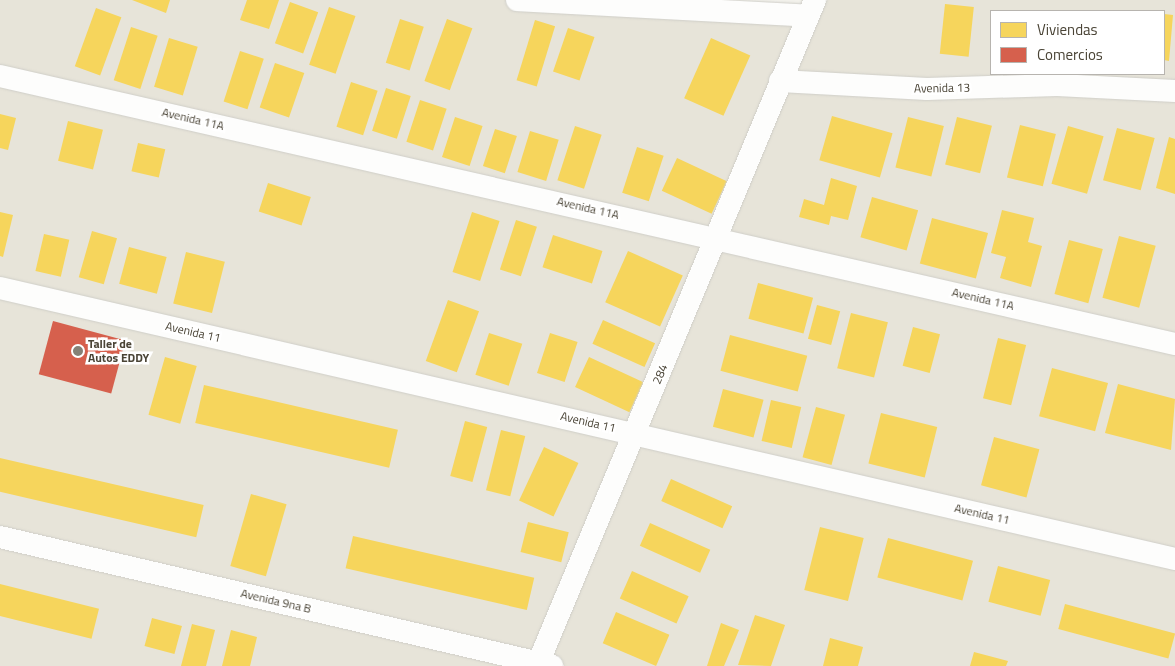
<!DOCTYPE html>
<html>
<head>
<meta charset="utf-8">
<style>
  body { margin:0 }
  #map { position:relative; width:1175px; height:666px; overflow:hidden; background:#f3f2ec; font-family:"Titillium Web",sans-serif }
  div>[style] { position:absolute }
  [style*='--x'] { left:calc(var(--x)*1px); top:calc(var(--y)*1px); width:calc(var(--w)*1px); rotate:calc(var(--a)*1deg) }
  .residential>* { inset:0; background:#e7e4d9 }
  .homes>* { inset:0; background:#f6d55c; transform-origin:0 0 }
  .shops>* { inset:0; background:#d6604d; transform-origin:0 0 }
  .roads { filter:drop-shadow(0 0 1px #cfcec8) drop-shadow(0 0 1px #cfcec8) }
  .minor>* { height:22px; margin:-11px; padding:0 11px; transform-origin:11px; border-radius:11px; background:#fdfdfc }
  .dots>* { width:14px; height:14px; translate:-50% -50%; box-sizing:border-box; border:2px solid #fff; border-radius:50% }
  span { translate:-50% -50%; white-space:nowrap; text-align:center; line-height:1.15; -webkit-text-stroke:5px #fff; paint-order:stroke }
  .street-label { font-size:12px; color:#4a4436 }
  .poi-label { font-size:12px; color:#4a4436; font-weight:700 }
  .left { translate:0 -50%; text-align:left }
  .legend { position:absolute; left:990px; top:10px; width:175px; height:65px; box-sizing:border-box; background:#fff; border:1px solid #b7b4af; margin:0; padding:6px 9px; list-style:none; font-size:15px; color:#4a4436 }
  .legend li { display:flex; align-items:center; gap:10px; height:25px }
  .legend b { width:25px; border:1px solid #b7b4af }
</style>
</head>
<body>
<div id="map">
  <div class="residential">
    <div style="clip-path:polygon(evenodd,0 0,517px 0,808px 16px,815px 0,1175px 0,1175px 666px,0 666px,0 0,991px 11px,1164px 11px,1164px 74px,991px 74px,991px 11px)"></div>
  </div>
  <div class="homes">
    <div style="clip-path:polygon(132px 0,170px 0,166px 13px)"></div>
    <div style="clip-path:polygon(247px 0,279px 0,269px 29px,240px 20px)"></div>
    <div style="left:290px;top:2px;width:30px;height:44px;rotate:20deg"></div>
    <div style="left:945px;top:4px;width:29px;height:50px;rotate:6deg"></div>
    <div style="left:329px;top:7px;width:28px;height:61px;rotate:19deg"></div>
    <div style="left:96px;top:8px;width:27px;height:62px;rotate:20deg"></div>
    <div style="clip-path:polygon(1164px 14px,1173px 15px,1169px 61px,1164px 60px)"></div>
    <div style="left:400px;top:19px;width:25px;height:46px;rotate:18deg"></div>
    <div style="left:447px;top:19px;width:27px;height:66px;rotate:20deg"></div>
    <div style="left:535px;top:20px;width:21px;height:63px;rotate:17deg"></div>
    <div style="left:131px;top:27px;width:28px;height:56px;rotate:18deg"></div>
    <div style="left:568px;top:28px;width:28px;height:46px;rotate:19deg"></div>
    <div style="left:169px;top:38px;width:30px;height:51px;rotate:17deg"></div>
    <div style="left:711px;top:38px;width:43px;height:66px;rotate:24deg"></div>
    <div style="left:240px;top:51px;width:25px;height:53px;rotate:18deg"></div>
    <div style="left:275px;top:63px;width:31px;height:47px;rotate:19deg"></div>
    <div style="left:351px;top:82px;width:28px;height:47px;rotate:18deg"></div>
    <div style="left:386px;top:88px;width:26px;height:45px;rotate:18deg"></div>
    <div style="left:420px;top:100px;width:28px;height:44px;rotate:18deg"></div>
    <div style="clip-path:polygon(0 114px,16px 118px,8px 150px,0 148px)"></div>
    <div style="left:832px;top:116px;width:63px;height:46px;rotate:16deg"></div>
    <div style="left:455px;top:117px;width:29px;height:42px;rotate:18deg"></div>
    <div style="left:908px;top:117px;width:37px;height:52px;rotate:14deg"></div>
    <div style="left:957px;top:117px;width:36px;height:49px;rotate:14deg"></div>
    <div style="left:68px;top:121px;width:36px;height:41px;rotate:14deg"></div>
    <div style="left:1020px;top:125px;width:37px;height:54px;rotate:14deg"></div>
    <div style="left:575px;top:126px;width:28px;height:57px;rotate:18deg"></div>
    <div style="left:1068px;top:126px;width:37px;height:60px;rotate:16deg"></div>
    <div style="left:1117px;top:128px;width:39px;height:54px;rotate:15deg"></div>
    <div style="left:495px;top:129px;width:23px;height:39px;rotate:18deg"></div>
    <div style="left:530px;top:131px;width:30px;height:43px;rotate:17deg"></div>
    <div style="clip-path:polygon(1169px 137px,1175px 139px,1175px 194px,1156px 188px)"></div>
    <div style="left:138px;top:143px;width:28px;height:29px;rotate:13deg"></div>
    <div style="left:637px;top:147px;width:28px;height:48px;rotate:18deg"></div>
    <div style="left:677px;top:158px;width:55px;height:36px;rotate:25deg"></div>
    <div style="clip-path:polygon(831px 178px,857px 186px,848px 220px,831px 216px,829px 225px,799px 217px,804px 199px,824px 205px)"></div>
    <div style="left:268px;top:183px;width:45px;height:30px;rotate:18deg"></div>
    <div style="left:872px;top:197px;width:48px;height:42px;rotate:16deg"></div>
    <div style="clip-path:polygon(1002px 210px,1034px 218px,1028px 242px,1042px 246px,1031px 287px,1000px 278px,1006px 257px,991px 253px)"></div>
    <div style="clip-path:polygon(0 212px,13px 215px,3px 257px,0 256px)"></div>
    <div style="left:472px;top:212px;width:29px;height:63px;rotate:18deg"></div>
    <div style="left:932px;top:218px;width:58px;height:47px;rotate:15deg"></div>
    <div style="left:516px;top:220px;width:22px;height:52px;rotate:18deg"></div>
    <div style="left:92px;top:231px;width:26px;height:48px;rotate:16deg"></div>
    <div style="left:44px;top:234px;width:26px;height:38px;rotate:13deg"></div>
    <div style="left:553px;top:235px;width:52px;height:34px;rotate:18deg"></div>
    <div style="left:1119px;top:236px;width:38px;height:64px;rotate:15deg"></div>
    <div style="left:1069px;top:240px;width:35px;height:56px;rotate:15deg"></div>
    <div style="left:129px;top:247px;width:39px;height:38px;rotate:15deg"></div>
    <div style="left:628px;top:251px;width:60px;height:56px;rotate:24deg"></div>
    <div style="left:186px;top:252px;width:40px;height:53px;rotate:14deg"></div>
    <div style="left:758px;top:283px;width:57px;height:37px;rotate:15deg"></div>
    <div style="left:448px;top:300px;width:33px;height:65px;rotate:20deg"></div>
    <div style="left:817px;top:305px;width:24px;height:35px;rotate:15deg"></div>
    <div style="left:851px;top:313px;width:38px;height:57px;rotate:14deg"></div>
    <div style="left:603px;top:320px;width:57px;height:26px;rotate:24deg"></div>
    <div style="left:913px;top:327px;width:28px;height:40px;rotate:15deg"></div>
    <div style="left:489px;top:333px;width:35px;height:44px;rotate:18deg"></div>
    <div style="left:550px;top:333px;width:29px;height:42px;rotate:18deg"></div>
    <div style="left:730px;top:335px;width:80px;height:37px;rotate:15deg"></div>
    <div style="left:998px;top:338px;width:29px;height:62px;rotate:14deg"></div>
    <div style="left:165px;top:357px;width:33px;height:60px;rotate:16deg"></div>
    <div style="left:589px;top:357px;width:60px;height:33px;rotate:25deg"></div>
    <div style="left:1052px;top:368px;width:58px;height:50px;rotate:15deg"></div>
    <div style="clip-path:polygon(1118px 384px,1175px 399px,1171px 450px,1105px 433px)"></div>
    <div style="left:204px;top:385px;width:199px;height:39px;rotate:13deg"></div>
    <div style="left:723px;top:389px;width:42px;height:39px;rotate:15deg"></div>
    <div style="left:771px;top:400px;width:31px;height:42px;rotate:13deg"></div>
    <div style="left:816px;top:407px;width:30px;height:52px;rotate:15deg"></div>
    <div style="left:881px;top:413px;width:58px;height:52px;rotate:14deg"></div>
    <div style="left:465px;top:421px;width:23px;height:57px;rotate:15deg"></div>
    <div style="left:501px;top:430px;width:25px;height:62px;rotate:14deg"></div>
    <div style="left:994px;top:437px;width:47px;height:50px;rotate:15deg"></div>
    <div style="left:544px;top:447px;width:38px;height:59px;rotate:25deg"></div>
    <div style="left:0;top:458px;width:209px;height:33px;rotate:13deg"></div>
    <div style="left:671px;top:479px;width:67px;height:24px;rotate:24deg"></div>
    <div style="left:251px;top:494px;width:37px;height:75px;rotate:16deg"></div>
    <div style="left:528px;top:522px;width:42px;height:31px;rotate:14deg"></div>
    <div style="left:650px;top:523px;width:66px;height:25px;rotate:24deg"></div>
    <div style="left:820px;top:527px;width:45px;height:65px;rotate:14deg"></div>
    <div style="left:353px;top:536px;width:186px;height:33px;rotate:13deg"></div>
    <div style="left:888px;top:538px;width:88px;height:41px;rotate:15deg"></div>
    <div style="left:998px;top:566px;width:54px;height:37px;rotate:15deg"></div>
    <div style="left:632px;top:571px;width:62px;height:30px;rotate:24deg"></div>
    <div style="left:0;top:584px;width:102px;height:31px;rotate:14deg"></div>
    <div style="left:1065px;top:604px;width:114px;height:26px;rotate:15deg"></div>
    <div style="left:616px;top:612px;width:58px;height:34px;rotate:23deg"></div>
    <div style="clip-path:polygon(755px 615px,785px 625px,771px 666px,738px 665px)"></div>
    <div style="left:152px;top:618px;width:31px;height:29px;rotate:15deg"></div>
    <div style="clip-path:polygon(721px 623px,739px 630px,724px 666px,707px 666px)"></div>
    <div style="clip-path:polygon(192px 624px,215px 630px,206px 666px,181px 666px)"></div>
    <div style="clip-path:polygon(231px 630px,257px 637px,250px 666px,222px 666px)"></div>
    <div style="clip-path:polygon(830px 638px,863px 647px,858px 666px,823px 666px)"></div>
    <div style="clip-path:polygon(974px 652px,1008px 661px,1006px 666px,970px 666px)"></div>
  </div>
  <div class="shops">
    <div style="left:53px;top:321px;width:75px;height:55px;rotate:15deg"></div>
  </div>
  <div class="roads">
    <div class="minor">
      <div style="--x:517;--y:0;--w:291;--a:3.1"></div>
      <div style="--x:0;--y:76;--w:1205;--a:12.85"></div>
      <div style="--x:780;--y:81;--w:147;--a:3.1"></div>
      <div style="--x:927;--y:89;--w:130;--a:-1.8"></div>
      <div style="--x:1057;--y:85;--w:118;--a:2.9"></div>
      <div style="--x:0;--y:288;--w:1206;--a:12.99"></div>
      <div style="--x:0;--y:537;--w:567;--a:13.15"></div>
      <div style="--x:537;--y:666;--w:722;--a:-67.34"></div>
    </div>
  </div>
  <div class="dots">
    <div style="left:78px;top:351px;background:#858176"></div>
  </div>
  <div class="street-label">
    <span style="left:942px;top:88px;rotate:-1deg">Avenida 13</span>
    <span style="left:193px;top:119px;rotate:13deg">Avenida 11A</span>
    <span style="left:588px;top:208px;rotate:13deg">Avenida 11A</span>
    <span style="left:983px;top:299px;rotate:13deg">Avenida 11A</span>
    <span style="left:193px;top:332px;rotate:13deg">Avenida 11</span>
    <span style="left:660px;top:374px;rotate:-67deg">284</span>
    <span style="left:588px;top:422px;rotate:13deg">Avenida 11</span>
    <span style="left:982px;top:514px;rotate:13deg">Avenida 11</span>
    <span style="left:276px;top:601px;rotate:13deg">Avenida 9na B</span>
  </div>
  <div class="poi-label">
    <span class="left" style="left:88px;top:351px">Taller de<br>Autos EDDY</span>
  </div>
  <ul class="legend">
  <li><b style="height:14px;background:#f6d55c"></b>Viviendas</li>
  <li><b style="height:14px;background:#d6604d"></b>Comercios</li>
  </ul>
</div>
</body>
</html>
